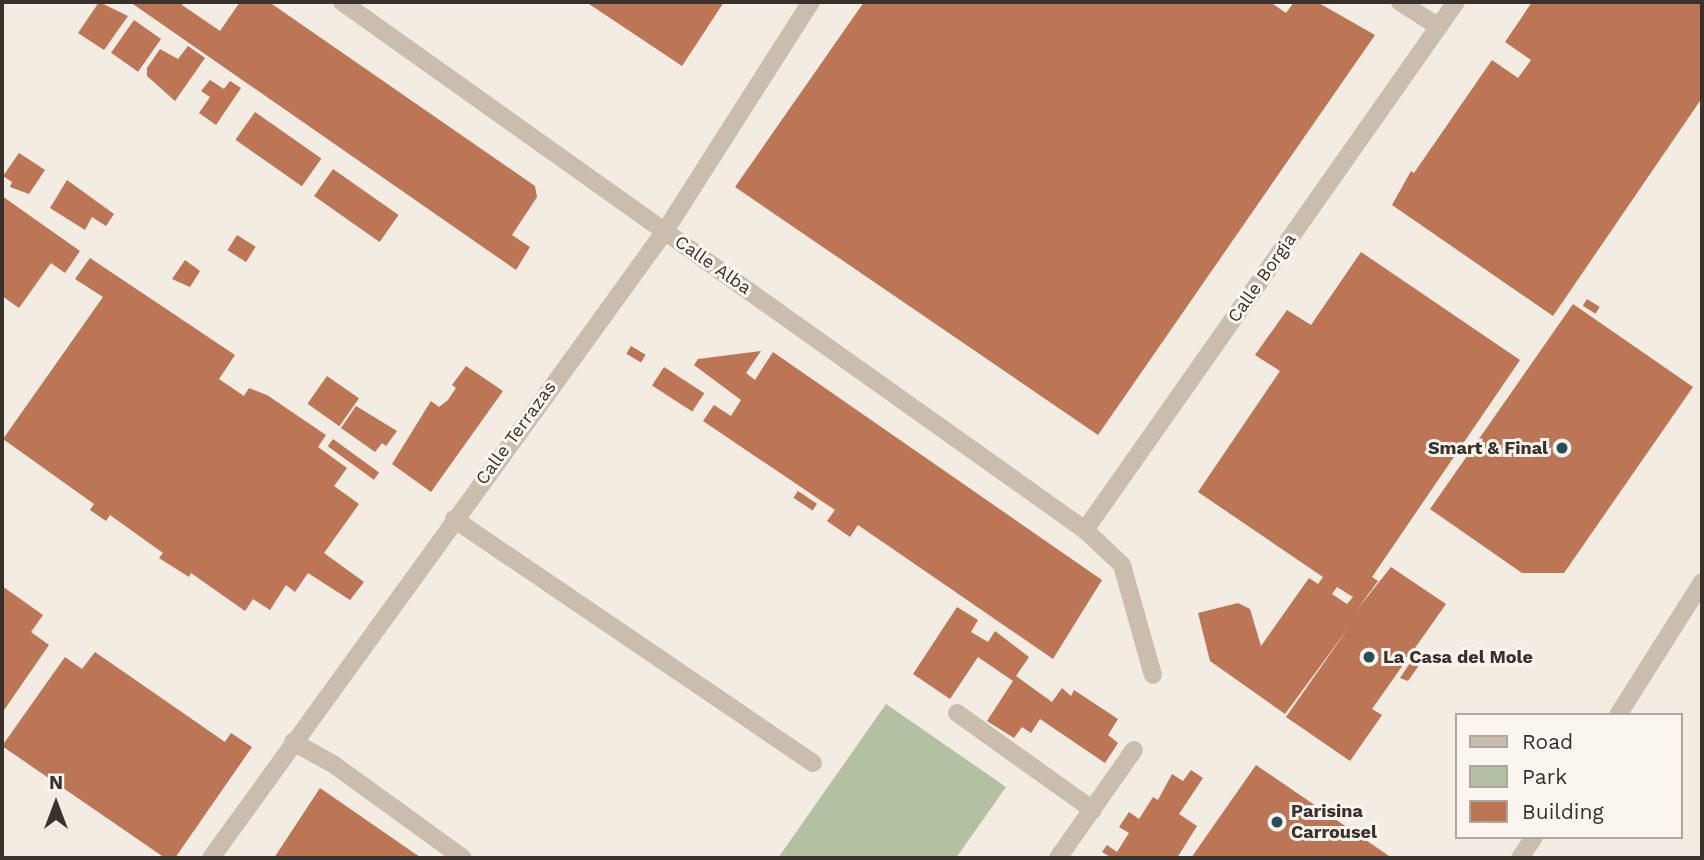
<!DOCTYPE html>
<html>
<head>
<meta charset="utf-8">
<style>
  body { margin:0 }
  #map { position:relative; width:1704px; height:860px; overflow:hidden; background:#f2ece2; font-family:"Work Sans",sans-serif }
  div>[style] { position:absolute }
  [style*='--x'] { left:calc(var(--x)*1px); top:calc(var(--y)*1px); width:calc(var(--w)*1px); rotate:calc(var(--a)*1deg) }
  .green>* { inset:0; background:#b4c0a2 }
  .building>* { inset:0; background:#bd7655; transform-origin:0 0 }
  .minor>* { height:18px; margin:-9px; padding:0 9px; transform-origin:9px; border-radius:9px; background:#cabdae }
  .dots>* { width:19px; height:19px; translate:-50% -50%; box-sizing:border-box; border:4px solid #faf5ee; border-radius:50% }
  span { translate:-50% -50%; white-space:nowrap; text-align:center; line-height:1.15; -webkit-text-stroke:6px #faf5ee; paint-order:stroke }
  .street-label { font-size:18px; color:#39312c }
  .poi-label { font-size:18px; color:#39312c; font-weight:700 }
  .right { translate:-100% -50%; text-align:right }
  .left { translate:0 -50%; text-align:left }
  .frame { position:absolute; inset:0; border:4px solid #39312c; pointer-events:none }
  .legend { position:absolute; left:1455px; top:713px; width:228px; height:126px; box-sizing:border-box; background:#faf5ee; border:2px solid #ada7a0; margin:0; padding:9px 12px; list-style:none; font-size:21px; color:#39312c }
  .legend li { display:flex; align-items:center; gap:14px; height:35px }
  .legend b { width:35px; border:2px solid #ada7a0 }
  .north { position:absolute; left:21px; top:769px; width:70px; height:70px; -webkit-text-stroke:5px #faf5ee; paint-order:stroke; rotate:0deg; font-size:19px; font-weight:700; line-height:28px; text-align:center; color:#39312c }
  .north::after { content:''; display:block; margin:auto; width:24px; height:32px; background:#39312c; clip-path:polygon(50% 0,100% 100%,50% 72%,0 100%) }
</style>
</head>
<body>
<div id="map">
  <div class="green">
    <div style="clip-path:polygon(886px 704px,1006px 787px,956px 858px,778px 858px)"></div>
  </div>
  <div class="building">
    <div style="clip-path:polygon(99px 2px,128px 16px,104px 50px,78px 33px)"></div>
    <div style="clip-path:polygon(130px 2px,184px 2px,182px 5px,220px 31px,240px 2px,269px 2px,535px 186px,537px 197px,512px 235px,530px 247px,516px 270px)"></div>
    <div style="clip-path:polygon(586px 2px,724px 2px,682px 66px)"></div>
    <div style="clip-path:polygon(864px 2px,1270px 2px,1286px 13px,1294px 2px,1317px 2px,1375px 35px,1098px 435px,735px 187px)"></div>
    <div style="clip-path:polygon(1532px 2px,1702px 2px,1702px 98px,1553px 316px,1392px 205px,1411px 171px,1414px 173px,1492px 60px,1518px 78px,1531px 60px,1505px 42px)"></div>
    <div style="left:134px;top:20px;width:33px;height:40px;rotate:35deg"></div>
    <div style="clip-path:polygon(188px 46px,205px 58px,175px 101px,147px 76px,147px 68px,160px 49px,178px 59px)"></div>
    <div style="clip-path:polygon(210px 80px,224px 89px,230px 81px,241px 88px,216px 125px,199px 113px,210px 97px,201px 91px)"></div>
    <div style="left:255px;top:112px;width:81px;height:34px;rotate:35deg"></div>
    <div style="clip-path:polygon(19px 153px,45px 170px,29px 194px,10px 187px,12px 182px,3px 176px)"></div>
    <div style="left:333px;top:169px;width:80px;height:33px;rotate:35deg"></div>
    <div style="clip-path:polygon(67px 180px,114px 214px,106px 226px,92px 217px,85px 230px,50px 208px)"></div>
    <div style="clip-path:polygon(2px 196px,80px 251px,65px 273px,51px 263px,19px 308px,2px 296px)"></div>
    <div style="left:237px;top:235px;width:22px;height:18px;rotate:32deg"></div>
    <div style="clip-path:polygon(evenodd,1361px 252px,1520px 360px,1372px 577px,1378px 581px,1356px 611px,1391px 567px,1446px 604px,1372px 709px,1382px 715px,1350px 761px,1286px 717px,1349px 627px,1285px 714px,1210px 661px,1198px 613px,1238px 603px,1250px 609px,1261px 646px,1309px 578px,1318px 584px,1323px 577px,1198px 492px,1280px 371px,1255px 355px,1287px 310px,1311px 325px,1361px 252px,1337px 587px,1353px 597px,1347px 604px,1332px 594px,1337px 587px)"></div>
    <div style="clip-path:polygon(90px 258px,235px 355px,219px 379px,244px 396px,249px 388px,267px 395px,326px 435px,318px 447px,347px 468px,334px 486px,359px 504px,324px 553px,364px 582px,350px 600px,308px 573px,295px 592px,286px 585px,270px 610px,253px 599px,245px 611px,191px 573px,189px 577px,159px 558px,163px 553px,110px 515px,106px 521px,90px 510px,94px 504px,3px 439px,103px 297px,75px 279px)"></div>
    <div style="clip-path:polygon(185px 260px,200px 271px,190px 287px,172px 279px)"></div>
    <div style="left:1587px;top:299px;width:15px;height:8px;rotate:32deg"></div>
    <div style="clip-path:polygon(1573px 304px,1693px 387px,1564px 573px,1522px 573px,1430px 509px)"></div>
    <div style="left:631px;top:346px;width:17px;height:9px;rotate:31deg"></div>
    <div style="clip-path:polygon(761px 351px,746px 373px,755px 380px,773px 352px,1102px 580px,1053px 659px,858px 525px,850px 537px,827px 521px,835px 510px,703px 421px,714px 405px,731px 416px,741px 400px,694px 365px,698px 359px)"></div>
    <div style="clip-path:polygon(466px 366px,503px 391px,431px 492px,392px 464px,431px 401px,439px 407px,448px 400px,456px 388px,452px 385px)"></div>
    <div style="left:664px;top:367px;width:48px;height:22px;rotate:33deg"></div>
    <div style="left:327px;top:376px;width:39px;height:34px;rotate:35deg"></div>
    <div style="clip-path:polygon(356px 406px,397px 431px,386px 446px,382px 443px,375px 452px,341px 428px)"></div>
    <div style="left:333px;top:439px;width:57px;height:9px;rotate:36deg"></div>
    <div style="left:798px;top:491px;width:23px;height:8px;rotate:34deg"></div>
    <div style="clip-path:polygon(2px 586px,43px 615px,31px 632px,49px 645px,2px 713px)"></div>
    <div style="clip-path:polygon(957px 607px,978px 620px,971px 632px,988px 642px,995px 631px,1029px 657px,1016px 676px,1052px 702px,1062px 688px,1071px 696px,1074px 690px,1118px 719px,1108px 735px,1118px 743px,1105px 763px,1040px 719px,1031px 733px,1022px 727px,1014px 738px,987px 721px,1013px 681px,978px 657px,950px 699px,913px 674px)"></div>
    <div style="clip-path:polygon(95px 652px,225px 742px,231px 733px,252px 747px,175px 858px,165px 858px,2px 746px,65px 657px,82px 669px)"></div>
    <div style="clip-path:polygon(1414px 657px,1422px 661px,1408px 681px,1400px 678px)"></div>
    <div style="clip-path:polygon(1256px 765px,1392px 858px,1191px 858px)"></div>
    <div style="clip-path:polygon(1191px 770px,1203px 778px,1179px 814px,1197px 826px,1177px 858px,1112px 858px,1102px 852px,1107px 845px,1117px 852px,1129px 833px,1119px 827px,1129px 812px,1139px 819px,1153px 797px,1158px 800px,1172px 774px,1183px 781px)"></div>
    <div style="clip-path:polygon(320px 788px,414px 853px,422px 858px,274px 858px)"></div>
  </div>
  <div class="minor">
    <div style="--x:342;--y:2;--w:912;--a:35.4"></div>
    <div style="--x:1085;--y:530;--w:51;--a:43.4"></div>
    <div style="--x:1122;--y:565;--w:114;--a:74.3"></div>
    <div style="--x:1400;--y:2;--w:46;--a:32.7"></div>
    <div style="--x:454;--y:519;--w:434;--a:34.2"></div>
    <div style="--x:1085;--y:530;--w:645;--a:-54.91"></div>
    <div style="--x:957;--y:713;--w:167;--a:35.5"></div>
    <div style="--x:1618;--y:715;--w:157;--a:-57.7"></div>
    <div style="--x:293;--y:742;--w:46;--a:28.8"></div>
    <div style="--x:333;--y:764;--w:160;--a:35.9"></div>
    <div style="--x:211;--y:858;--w:774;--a:-54.09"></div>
    <div style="--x:665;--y:231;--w:272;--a:-57.5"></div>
    <div style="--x:1058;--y:858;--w:132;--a:-54.9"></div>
    <div style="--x:1520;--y:858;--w:25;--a:-56"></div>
  </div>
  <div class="dots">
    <div style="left:1562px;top:448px;background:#245058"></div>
    <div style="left:1369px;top:657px;background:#245058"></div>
    <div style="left:1277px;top:822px;background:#245058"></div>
  </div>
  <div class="street-label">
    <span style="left:713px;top:265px;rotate:35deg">Calle Alba</span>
    <span style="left:1262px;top:278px;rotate:-55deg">Calle Borgia</span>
    <span style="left:516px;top:433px;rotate:-54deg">Calle Terrazas</span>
  </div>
  <div class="poi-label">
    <span class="right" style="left:1548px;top:448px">Smart &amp; Final</span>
    <span class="left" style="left:1383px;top:657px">La Casa del Mole</span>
    <span class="left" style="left:1291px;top:822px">Parisina<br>Carrousel</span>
  </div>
  <div class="frame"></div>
  <ul class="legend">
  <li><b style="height:9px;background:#cabdae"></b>Road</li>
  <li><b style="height:19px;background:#b4c0a2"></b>Park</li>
  <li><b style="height:19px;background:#bd7655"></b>Building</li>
  </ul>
  <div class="north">N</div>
</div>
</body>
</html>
